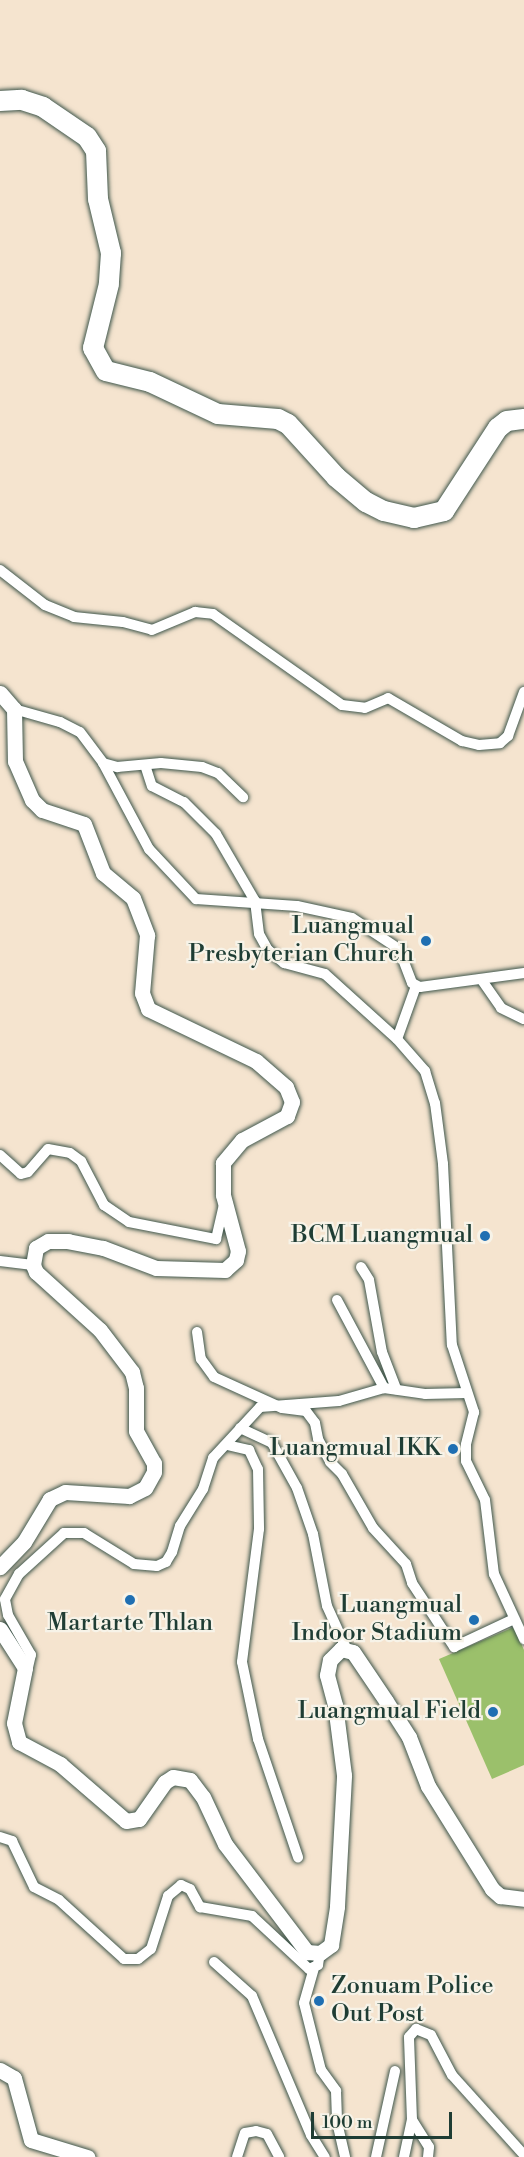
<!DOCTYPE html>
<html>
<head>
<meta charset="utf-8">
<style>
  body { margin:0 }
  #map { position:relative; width:524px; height:2157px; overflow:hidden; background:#f5e4cf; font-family:"Libre Bodoni",serif }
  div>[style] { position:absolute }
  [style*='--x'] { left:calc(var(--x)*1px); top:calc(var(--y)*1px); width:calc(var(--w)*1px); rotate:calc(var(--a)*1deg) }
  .green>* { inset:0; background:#9bc06b }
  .roads { filter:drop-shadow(0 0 2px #3f564b) drop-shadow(0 0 2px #3f564b) }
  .street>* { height:10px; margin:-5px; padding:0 5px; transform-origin:5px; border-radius:5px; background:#fff }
  .secondary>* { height:15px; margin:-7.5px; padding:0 7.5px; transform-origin:7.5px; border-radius:7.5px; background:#fff }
  .highway>* { height:20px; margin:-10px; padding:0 10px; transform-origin:10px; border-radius:10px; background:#fff }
  .dots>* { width:16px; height:16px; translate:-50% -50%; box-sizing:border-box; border:3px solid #f7f3e8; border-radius:50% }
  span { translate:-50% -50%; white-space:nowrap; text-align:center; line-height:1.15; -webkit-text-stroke:4.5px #f7f3e8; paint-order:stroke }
  .poi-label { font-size:24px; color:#1f3d34 }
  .right { translate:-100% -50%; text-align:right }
  .left { translate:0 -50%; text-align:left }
  .scale { position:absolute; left:311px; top:2112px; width:141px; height:27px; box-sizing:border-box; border:3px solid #1f3d34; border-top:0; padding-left:8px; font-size:18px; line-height:21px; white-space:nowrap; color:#1f3d34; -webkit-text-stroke:4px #f7f3e8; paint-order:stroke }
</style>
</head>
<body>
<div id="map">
  <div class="green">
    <div style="clip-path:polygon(514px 1627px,524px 1650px,524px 1765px,492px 1779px,439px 1659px)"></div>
  </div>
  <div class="roads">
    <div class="street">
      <div style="--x:0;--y:570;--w:57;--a:37.9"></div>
      <div style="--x:45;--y:605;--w:31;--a:22"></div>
      <div style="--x:74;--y:617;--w:49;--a:5.8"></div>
      <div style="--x:123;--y:622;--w:30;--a:15"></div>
      <div style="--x:152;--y:630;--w:47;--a:-22.7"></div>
      <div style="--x:195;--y:612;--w:18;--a:6"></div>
      <div style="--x:213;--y:614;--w:158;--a:35.2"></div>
      <div style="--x:342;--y:705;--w:23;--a:7"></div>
      <div style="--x:365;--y:708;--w:25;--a:-23"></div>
      <div style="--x:388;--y:698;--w:86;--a:30.2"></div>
      <div style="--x:462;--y:741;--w:17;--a:13"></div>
      <div style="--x:479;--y:745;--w:21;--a:-5"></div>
      <div style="--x:500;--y:743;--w:11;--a:-41"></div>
      <div style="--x:508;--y:736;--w:47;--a:-70"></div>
      <div style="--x:14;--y:709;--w:48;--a:15.8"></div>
      <div style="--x:60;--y:722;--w:22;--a:27"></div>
      <div style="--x:80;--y:732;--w:39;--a:53"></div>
      <div style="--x:103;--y:763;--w:98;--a:61.9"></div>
      <div style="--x:149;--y:849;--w:69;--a:46.8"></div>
      <div style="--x:196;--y:899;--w:101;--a:4"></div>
      <div style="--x:297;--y:906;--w:56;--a:12.3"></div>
      <div style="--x:352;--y:918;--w:56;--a:33.4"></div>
      <div style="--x:399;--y:949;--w:36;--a:69"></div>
      <div style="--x:412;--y:983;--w:9;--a:27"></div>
      <div style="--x:420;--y:987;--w:105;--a:-7.7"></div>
      <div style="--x:103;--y:763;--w:15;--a:16"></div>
      <div style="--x:117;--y:767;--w:44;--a:-5.2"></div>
      <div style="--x:161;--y:763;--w:41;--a:5.6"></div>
      <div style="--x:202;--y:767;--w:17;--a:21"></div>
      <div style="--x:218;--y:773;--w:35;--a:44"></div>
      <div style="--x:145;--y:765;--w:22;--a:72"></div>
      <div style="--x:152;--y:786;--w:36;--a:27"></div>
      <div style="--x:184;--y:802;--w:45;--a:45"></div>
      <div style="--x:216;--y:834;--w:78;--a:59.8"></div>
      <div style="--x:255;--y:901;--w:33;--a:83"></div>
      <div style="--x:259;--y:934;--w:18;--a:61"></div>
      <div style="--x:268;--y:950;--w:21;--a:39"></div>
      <div style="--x:284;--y:963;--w:42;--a:15"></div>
      <div style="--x:325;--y:974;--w:97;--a:42.1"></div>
      <div style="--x:481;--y:979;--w:35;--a:55"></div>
      <div style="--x:501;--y:1008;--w:25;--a:26"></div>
      <div style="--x:416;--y:986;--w:56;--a:109.7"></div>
      <div style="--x:397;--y:1039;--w:43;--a:48.8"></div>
      <div style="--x:425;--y:1071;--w:34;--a:73"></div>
      <div style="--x:435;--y:1103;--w:62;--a:82.5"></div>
      <div style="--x:443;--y:1164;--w:181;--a:87.2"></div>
      <div style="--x:452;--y:1345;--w:71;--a:71.8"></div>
      <div style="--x:474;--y:1412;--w:34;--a:104"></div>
      <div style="--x:466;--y:1445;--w:16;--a:90"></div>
      <div style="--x:466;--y:1461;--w:43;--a:64"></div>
      <div style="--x:485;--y:1500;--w:75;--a:83.1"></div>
      <div style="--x:494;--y:1574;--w:72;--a:65.2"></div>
      <div style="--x:0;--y:1155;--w:28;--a:42"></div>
      <div style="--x:21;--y:1174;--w:7;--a:-16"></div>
      <div style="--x:28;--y:1172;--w:30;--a:-49"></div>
      <div style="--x:48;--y:1149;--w:22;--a:10"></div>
      <div style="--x:70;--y:1153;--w:14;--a:36"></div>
      <div style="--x:81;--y:1161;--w:50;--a:62.4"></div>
      <div style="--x:104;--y:1205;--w:30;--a:34"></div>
      <div style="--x:129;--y:1222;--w:89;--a:11.1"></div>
      <div style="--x:216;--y:1239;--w:32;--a:-77"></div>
      <div style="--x:0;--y:1261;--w:33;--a:7"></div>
      <div style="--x:361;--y:1267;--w:15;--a:58"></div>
      <div style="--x:369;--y:1280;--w:73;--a:79.8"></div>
      <div style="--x:382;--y:1352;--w:40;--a:69"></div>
      <div style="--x:337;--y:1300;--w:100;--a:61.9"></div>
      <div style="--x:197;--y:1332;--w:27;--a:82"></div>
      <div style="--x:201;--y:1359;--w:22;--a:54"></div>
      <div style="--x:214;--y:1377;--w:75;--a:24.5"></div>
      <div style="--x:282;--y:1408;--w:24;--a:7"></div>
      <div style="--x:306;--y:1411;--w:15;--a:53"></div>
      <div style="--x:315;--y:1423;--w:16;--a:79"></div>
      <div style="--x:318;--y:1439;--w:26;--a:62"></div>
      <div style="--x:330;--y:1462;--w:17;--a:45"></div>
      <div style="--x:342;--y:1474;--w:62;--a:60.1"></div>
      <div style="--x:373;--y:1528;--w:49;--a:47.5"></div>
      <div style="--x:406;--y:1564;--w:20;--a:72"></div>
      <div style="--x:412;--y:1583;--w:77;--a:56.7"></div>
      <div style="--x:454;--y:1647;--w:66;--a:-25"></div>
      <div style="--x:240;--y:1428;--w:35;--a:25"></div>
      <div style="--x:272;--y:1443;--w:51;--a:60.9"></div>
      <div style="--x:297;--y:1488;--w:49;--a:70.8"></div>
      <div style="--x:313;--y:1534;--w:73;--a:79"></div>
      <div style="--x:327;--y:1606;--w:46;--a:65.7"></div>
      <div style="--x:227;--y:1445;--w:23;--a:13"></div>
      <div style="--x:249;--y:1450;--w:21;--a:65"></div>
      <div style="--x:258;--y:1469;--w:60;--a:89"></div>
      <div style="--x:259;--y:1529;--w:134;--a:97.3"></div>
      <div style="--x:242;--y:1662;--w:79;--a:78.3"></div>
      <div style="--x:258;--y:1739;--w:125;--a:71.3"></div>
      <div style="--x:26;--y:1676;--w:22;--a:-77"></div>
      <div style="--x:31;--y:1655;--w:46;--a:-119.9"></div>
      <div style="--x:8;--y:1615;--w:16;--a:-101"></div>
      <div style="--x:5;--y:1599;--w:29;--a:-61"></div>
      <div style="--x:19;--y:1574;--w:61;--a:-42.3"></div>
      <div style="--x:64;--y:1533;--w:20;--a:0"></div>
      <div style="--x:84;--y:1533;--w:59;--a:31.8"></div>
      <div style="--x:134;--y:1564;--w:23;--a:5"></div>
      <div style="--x:157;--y:1566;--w:10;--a:-24"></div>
      <div style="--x:166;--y:1562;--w:12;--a:-59"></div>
      <div style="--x:172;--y:1552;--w:27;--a:-73"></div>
      <div style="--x:180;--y:1526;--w:44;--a:-58.1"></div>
      <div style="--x:203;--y:1489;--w:33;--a:-72"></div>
      <div style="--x:213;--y:1458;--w:69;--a:-47.3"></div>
      <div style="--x:260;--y:1407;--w:79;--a:-4.3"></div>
      <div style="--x:339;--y:1401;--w:47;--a:-16.1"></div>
      <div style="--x:384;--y:1388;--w:41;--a:8.3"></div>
      <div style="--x:425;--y:1394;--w:42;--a:-1.4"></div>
      <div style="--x:0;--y:1837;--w:13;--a:18"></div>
      <div style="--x:12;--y:1841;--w:51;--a:64.4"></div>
      <div style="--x:34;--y:1887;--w:28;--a:27"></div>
      <div style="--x:59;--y:1900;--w:88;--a:42.2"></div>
      <div style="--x:124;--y:1959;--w:14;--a:0"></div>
      <div style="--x:138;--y:1959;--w:16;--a:-38"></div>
      <div style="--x:151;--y:1949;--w:56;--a:-72.2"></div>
      <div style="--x:168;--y:1896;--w:17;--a:-40"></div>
      <div style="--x:181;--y:1885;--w:10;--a:24"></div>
      <div style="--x:190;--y:1889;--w:21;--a:61"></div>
      <div style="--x:200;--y:1907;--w:53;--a:9.8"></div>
      <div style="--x:252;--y:1916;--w:78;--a:42.9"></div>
      <div style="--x:309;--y:1969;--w:10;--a:-24"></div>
      <div style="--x:318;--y:1965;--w:12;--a:-81"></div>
      <div style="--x:214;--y:1962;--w:51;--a:41.8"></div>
      <div style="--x:252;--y:1996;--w:151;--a:67"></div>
      <div style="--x:311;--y:2135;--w:26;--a:58"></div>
      <div style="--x:314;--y:1968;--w:36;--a:106"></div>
      <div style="--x:304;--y:2003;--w:69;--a:75.8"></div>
      <div style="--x:321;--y:2070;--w:26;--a:54"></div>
      <div style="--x:336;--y:2091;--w:31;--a:88"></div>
      <div style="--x:337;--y:2122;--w:36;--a:77"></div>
      <div style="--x:237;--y:2157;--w:25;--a:-72"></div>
      <div style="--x:245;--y:2133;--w:11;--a:-10"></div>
      <div style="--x:256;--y:2131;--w:11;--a:15"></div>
      <div style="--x:267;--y:2134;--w:26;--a:62"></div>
      <div style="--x:376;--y:2157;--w:88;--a:-77.5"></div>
      <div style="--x:404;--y:2157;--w:38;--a:-78"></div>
      <div style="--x:428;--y:2157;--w:10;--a:-84"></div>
      <div style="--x:429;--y:2147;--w:32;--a:-122"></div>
      <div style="--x:412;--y:2120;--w:83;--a:-92.1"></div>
      <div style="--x:409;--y:2037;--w:11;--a:-49"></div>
      <div style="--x:416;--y:2029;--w:16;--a:22"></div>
      <div style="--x:431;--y:2035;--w:45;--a:62.3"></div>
      <div style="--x:452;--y:2075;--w:108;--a:48"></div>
    </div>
    <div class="secondary">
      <div style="--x:0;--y:693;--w:21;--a:49"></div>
      <div style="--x:14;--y:709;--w:52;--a:88.9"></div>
      <div style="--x:15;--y:761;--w:43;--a:66.4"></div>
      <div style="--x:32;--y:800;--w:14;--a:45"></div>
      <div style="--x:42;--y:810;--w:44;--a:18.4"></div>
      <div style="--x:84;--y:824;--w:53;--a:68.8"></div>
      <div style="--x:103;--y:873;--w:39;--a:40"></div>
      <div style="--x:133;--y:898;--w:40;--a:69"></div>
      <div style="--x:147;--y:935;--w:58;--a:94.9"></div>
      <div style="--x:142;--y:993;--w:17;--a:69"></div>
      <div style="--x:148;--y:1009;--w:120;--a:25.7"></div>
      <div style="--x:256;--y:1061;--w:40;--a:41"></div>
      <div style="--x:286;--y:1087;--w:16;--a:68"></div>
      <div style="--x:292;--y:1102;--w:15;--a:110"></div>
      <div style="--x:287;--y:1116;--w:51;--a:151.9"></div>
      <div style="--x:242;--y:1140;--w:30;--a:130"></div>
      <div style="--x:223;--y:1163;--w:32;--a:90"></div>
      <div style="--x:223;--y:1195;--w:58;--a:75"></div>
      <div style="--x:238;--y:1251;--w:9;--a:103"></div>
      <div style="--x:236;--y:1260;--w:15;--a:138"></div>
      <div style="--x:225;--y:1270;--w:69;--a:-178.3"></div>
      <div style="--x:156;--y:1268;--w:57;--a:-159.3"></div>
      <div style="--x:103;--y:1248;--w:36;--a:-169"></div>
      <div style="--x:68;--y:1241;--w:20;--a:180"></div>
      <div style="--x:48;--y:1241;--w:14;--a:150"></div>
      <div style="--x:36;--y:1248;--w:17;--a:100"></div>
      <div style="--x:33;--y:1265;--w:8;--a:67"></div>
      <div style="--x:36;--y:1272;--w:86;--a:42.2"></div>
      <div style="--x:100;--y:1330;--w:53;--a:52.7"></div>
      <div style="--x:132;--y:1372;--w:16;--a:76"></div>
      <div style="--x:136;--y:1388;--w:43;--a:90"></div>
      <div style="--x:136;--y:1431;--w:37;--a:61"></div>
      <div style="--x:154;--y:1463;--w:9;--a:90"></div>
      <div style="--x:154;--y:1472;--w:18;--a:119"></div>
      <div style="--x:145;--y:1488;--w:18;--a:153"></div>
      <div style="--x:129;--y:1496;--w:64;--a:-176.4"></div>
      <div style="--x:65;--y:1492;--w:17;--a:155"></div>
      <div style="--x:50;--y:1499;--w:50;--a:121.2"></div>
      <div style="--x:24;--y:1542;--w:35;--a:134"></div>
      <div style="--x:0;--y:1629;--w:46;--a:57.3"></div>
      <div style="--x:25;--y:1668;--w:56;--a:101.3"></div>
      <div style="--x:14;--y:1723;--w:20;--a:75"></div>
      <div style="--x:19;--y:1742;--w:47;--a:28.2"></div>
      <div style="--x:60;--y:1764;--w:87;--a:40.8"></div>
      <div style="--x:126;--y:1821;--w:13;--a:-9"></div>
      <div style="--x:139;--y:1819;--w:45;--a:-54.9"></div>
      <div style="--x:165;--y:1782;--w:9;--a:-32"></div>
      <div style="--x:173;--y:1777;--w:17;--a:10"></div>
      <div style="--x:190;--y:1780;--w:21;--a:53"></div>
      <div style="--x:203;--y:1797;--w:52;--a:64.9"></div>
      <div style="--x:225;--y:1844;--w:136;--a:52.8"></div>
      <div style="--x:307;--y:1952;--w:13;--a:4"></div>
      <div style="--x:320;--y:1953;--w:14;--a:-36"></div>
      <div style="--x:331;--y:1945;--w:39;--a:-81"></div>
      <div style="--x:337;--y:1906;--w:131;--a:-86.9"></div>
      <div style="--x:344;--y:1775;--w:71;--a:-97.3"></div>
      <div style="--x:335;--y:1705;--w:31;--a:-105"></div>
      <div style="--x:327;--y:1675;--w:15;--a:-79"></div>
      <div style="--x:330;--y:1660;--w:16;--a:-45"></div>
      <div style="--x:341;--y:1649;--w:12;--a:14"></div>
      <div style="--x:353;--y:1652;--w:59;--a:56"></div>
      <div style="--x:386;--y:1701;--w:43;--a:57.4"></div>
      <div style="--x:409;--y:1737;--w:53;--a:68.8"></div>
      <div style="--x:428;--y:1786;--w:121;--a:58.1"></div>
      <div style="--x:492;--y:1889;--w:11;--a:41"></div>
      <div style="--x:500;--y:1896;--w:24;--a:7"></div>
      <div style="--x:0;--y:2070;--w:16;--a:30"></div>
      <div style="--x:14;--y:2078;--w:64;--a:74.7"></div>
      <div style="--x:31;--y:2140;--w:59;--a:16.9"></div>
    </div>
    <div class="highway">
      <div style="--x:0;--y:101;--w:22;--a:-3"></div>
      <div style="--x:22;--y:100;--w:22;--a:18"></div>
      <div style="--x:43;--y:107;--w:53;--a:34.3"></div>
      <div style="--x:87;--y:137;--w:17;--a:57"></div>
      <div style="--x:96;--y:151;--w:48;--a:87.6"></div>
      <div style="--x:98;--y:199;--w:56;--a:76.5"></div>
      <div style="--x:111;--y:253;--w:31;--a:94"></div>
      <div style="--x:109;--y:284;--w:66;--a:104"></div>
      <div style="--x:93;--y:348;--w:26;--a:61"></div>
      <div style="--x:106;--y:371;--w:45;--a:14"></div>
      <div style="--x:150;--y:382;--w:75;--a:25.2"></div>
      <div style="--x:218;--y:414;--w:60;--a:4.8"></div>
      <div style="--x:278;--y:419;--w:11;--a:27"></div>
      <div style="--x:288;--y:424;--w:72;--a:47.8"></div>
      <div style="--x:336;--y:477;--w:39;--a:40"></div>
      <div style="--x:366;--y:502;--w:20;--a:27"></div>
      <div style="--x:384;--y:511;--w:31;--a:13"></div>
      <div style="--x:414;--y:518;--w:31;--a:-13"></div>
      <div style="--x:444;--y:511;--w:99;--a:-57"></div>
      <div style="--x:498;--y:428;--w:11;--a:-38"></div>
      <div style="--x:507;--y:421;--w:17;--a:-7"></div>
    </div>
  </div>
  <div class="dots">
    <div style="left:426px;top:941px;background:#1f6fb2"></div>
    <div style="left:485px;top:1236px;background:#1f6fb2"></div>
    <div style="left:453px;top:1449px;background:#1f6fb2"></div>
    <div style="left:130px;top:1600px;background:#1f6fb2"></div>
    <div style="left:474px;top:1620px;background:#1f6fb2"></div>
    <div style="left:493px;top:1712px;background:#1f6fb2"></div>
    <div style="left:319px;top:2001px;background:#1f6fb2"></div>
  </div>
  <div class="poi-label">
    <span class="right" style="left:414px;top:941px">Luangmual<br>Presbyterian Church</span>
    <span class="right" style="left:473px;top:1236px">BCM Luangmual</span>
    <span class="right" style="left:441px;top:1449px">Luangmual IKK</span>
    <span class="right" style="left:462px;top:1620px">Luangmual<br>Indoor Stadium</span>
    <span style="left:130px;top:1624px">Martarte Thlan</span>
    <span class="right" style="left:481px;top:1712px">Luangmual Field</span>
    <span class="left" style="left:331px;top:2001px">Zonuam Police<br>Out Post</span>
  </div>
  <div class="scale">100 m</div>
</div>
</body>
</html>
